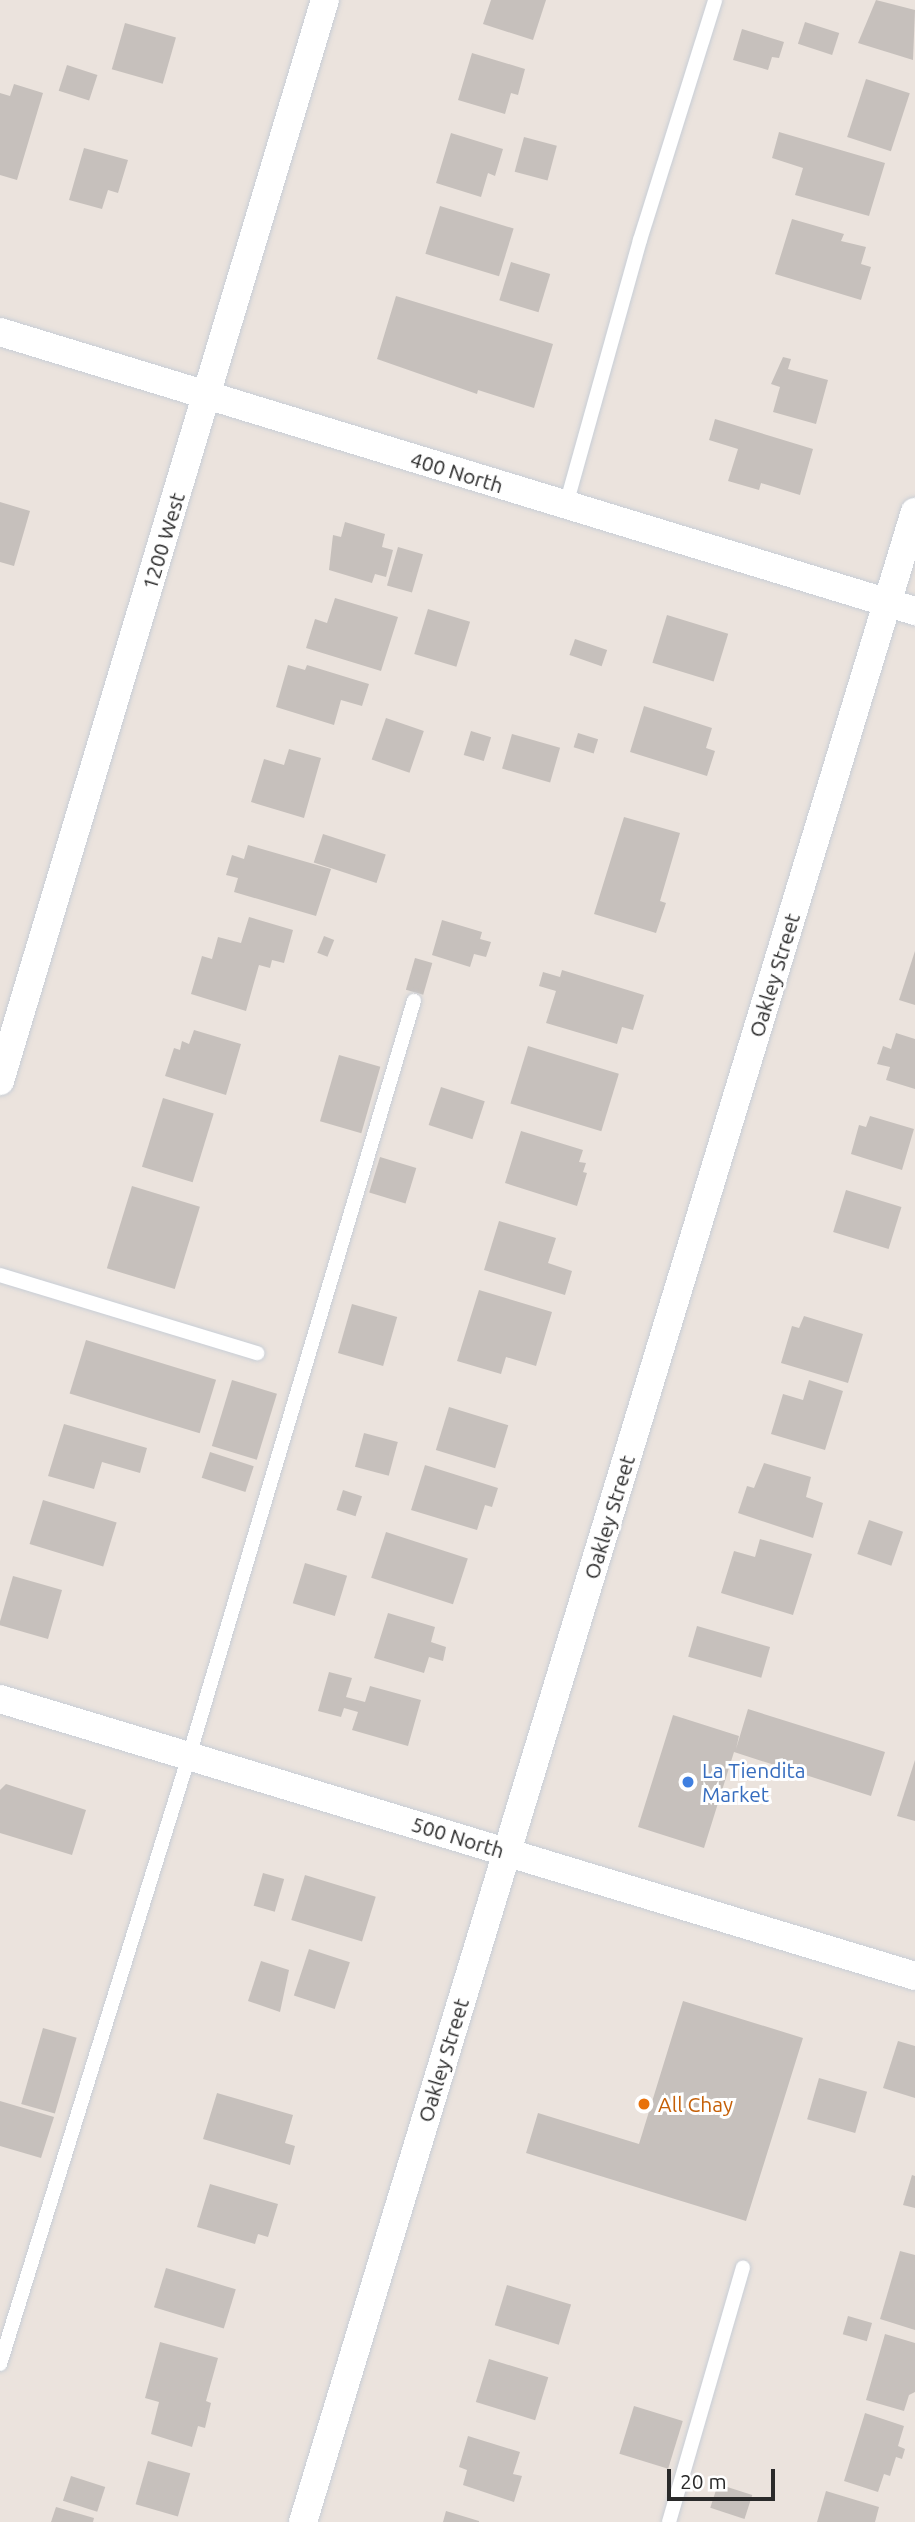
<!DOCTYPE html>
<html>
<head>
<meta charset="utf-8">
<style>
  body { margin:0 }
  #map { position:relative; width:915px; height:2522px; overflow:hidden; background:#ebe3dd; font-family:Ubuntu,sans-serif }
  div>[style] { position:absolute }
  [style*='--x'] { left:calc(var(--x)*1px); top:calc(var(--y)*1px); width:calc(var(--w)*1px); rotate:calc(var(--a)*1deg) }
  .building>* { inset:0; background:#c6c0bc; transform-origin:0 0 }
  .roads { filter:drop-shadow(0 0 2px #c8ced6) drop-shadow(0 0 2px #c8ced6) }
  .service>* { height:14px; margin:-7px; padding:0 7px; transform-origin:7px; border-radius:7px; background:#fff }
  .minor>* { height:28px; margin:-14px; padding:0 14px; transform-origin:14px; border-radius:14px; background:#fff }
  .dots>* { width:19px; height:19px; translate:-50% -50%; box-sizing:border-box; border:4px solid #fff; border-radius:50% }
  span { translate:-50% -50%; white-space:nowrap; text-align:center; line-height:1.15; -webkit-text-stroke:6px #fff; paint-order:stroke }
  .street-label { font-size:21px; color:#2a2a2a }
  .shop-label { font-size:21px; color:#366cbe }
  .left { translate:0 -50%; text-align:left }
  .food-label { font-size:21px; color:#c56008 }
  .scale { position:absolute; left:667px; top:2469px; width:108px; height:32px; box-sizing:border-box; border:4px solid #2a2a2a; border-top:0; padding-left:9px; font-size:21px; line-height:24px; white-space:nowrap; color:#2a2a2a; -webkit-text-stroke:5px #fff; paint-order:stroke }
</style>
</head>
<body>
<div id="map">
  <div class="building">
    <div style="clip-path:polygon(491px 0,546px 0,533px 40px,483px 24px)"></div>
    <div style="clip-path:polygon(876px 0,915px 10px,913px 60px,858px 43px)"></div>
    <div style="left:805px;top:22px;width:36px;height:23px;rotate:18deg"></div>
    <div style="left:125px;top:23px;width:53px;height:48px;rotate:16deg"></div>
    <div style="clip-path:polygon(742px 29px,784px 42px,779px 58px,772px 57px,768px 70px,733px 60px)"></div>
    <div style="clip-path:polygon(472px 53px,525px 69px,518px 95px,511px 93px,505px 114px,458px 100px)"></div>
    <div style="left:67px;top:65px;width:32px;height:27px;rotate:18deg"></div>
    <div style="left:866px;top:79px;width:46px;height:61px;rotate:18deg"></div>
    <div style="clip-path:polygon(14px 84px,43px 93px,17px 180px,0 175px,0 93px,10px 96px)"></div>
    <div style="clip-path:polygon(779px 132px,885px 163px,869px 216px,795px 195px,803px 168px,772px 158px)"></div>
    <div style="clip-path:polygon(451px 133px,503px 149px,495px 176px,488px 173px,481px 197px,436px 183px)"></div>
    <div style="left:524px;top:137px;width:34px;height:36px;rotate:15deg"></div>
    <div style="clip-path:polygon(84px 148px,128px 160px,118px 193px,108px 190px,102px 209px,69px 200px)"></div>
    <div style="left:440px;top:206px;width:77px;height:50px;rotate:17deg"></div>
    <div style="clip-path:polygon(792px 219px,844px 234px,841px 241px,866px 247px,861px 264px,871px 267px,861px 300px,775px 274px)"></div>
    <div style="left:511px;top:262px;width:41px;height:40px;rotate:17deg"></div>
    <div style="clip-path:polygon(396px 296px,553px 344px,534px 408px,478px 390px,477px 394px,377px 359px)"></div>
    <div style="clip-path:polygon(783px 357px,791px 359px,788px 369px,828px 380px,816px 424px,773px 412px,780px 387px,771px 384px)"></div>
    <div style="clip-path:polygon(715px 419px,813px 449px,800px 495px,761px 483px,759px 490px,728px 481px,738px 449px,709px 440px)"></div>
    <div style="clip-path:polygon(0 502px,30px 511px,14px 566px,0 562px)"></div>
    <div style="clip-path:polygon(345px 522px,385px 534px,382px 547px,393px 550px,386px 577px,375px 574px,372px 583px,329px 570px,333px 535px,341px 537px)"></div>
    <div style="left:398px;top:547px;width:26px;height:40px;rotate:16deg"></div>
    <div style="clip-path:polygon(335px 598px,398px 617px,381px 671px,306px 648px,315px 619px,327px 623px)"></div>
    <div style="left:428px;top:609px;width:44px;height:47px;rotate:17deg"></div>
    <div style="left:667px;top:615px;width:64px;height:50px;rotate:17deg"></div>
    <div style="left:575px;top:639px;width:34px;height:17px;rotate:19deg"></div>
    <div style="clip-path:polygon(288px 665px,305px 670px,307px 665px,369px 684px,362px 706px,341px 700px,334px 725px,276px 707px)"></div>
    <div style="clip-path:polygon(644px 706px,712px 728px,706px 748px,715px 751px,707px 776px,630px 752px)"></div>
    <div style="left:386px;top:718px;width:40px;height:44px;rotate:19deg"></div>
    <div style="left:471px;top:731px;width:21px;height:25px;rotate:17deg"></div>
    <div style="left:578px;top:733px;width:21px;height:15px;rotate:17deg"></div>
    <div style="left:512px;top:734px;width:50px;height:36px;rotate:16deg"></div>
    <div style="clip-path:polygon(289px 749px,321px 758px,304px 818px,251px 802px,264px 759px,284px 765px)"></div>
    <div style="clip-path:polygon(624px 817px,680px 833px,660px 901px,666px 903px,656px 933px,594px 914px)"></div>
    <div style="left:323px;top:834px;width:66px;height:30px;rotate:18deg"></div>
    <div style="clip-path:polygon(248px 845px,331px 869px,316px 916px,234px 892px,238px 878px,226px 875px,232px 855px,244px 859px)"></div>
    <div style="clip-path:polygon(249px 917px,293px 930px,284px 963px,272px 960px,270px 968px,259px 965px,246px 1011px,191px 994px,202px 956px,212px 959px,218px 937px,241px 943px)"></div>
    <div style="clip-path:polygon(442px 920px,482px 932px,480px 939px,491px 942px,486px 957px,474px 954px,470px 967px,432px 955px)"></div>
    <div style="left:324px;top:936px;width:11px;height:18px;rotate:22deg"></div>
    <div style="clip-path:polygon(915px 951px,915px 1005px,899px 1000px)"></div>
    <div style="left:415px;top:958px;width:18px;height:33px;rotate:16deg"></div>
    <div style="clip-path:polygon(562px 970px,644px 995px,633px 1030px,622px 1027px,617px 1044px,546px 1023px,556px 991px,539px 986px,543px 972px,560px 977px)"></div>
    <div style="clip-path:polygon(194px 1030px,241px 1044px,226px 1095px,165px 1076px,174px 1048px,180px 1050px,182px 1041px,189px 1044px)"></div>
    <div style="clip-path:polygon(896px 1033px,915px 1039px,915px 1089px,886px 1080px,890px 1067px,877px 1064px,883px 1046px,891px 1049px)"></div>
    <div style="left:528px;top:1046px;width:95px;height:60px;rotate:17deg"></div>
    <div style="left:339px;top:1055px;width:43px;height:69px;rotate:16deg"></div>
    <div style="left:441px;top:1087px;width:46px;height:40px;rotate:18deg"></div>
    <div style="left:163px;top:1098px;width:53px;height:72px;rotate:17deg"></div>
    <div style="clip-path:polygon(870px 1116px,914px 1129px,902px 1170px,851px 1154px,859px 1125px,866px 1127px)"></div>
    <div style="clip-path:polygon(521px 1131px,583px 1150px,579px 1162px,586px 1163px,583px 1172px,587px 1173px,577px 1206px,505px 1183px)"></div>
    <div style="left:380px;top:1157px;width:38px;height:37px;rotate:17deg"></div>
    <div style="left:132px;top:1186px;width:71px;height:86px;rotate:17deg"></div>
    <div style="left:846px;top:1190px;width:58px;height:44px;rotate:17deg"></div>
    <div style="clip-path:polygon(499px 1221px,556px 1238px,548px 1263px,572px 1271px,565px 1295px,484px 1270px)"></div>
    <div style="clip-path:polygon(479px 1290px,552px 1312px,536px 1366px,506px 1357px,501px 1374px,457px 1361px)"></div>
    <div style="left:352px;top:1304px;width:47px;height:51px;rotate:16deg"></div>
    <div style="clip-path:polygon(804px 1316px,863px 1334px,848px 1383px,781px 1363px,792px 1326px,799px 1328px)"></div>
    <div style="left:86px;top:1340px;width:136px;height:56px;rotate:17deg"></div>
    <div style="left:232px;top:1380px;width:47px;height:69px;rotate:17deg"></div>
    <div style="clip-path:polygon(809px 1380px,843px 1391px,825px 1450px,771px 1434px,783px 1394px,803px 1400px)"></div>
    <div style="left:449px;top:1407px;width:62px;height:45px;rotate:17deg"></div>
    <div style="clip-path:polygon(64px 1424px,147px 1448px,140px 1473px,102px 1462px,94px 1489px,48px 1476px)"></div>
    <div style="left:364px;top:1433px;width:35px;height:35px;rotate:15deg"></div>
    <div style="left:210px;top:1452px;width:46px;height:27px;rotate:18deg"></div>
    <div style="clip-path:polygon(764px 1463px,811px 1477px,806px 1497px,823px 1503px,813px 1538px,738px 1513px,747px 1486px,754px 1488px)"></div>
    <div style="clip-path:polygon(425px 1465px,498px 1488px,492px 1507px,485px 1505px,477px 1530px,411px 1510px)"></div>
    <div style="left:343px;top:1490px;width:20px;height:21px;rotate:18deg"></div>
    <div style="left:43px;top:1500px;width:77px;height:46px;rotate:17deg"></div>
    <div style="left:869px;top:1520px;width:36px;height:36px;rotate:19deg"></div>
    <div style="left:386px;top:1532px;width:86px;height:48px;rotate:18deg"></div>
    <div style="clip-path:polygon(760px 1539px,812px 1554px,793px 1615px,721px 1593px,734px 1551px,755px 1557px)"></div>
    <div style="left:305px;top:1563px;width:44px;height:42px;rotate:17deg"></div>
    <div style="left:13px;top:1576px;width:51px;height:51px;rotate:16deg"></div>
    <div style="clip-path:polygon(388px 1613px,435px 1627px,431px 1642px,446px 1647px,443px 1661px,429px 1657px,424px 1673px,374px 1658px)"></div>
    <div style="left:697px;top:1626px;width:76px;height:32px;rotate:16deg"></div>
    <div style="clip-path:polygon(329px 1672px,352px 1678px,346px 1697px,365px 1702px,370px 1686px,421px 1700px,408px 1746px,352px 1730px,358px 1712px,344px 1708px,341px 1717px,318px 1711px)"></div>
    <div style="clip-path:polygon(748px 1709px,885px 1752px,871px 1796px,734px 1752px,704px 1848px,638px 1827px,673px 1715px,739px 1736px,736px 1749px)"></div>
    <div style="clip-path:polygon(915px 1760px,915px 1821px,897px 1816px)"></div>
    <div style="clip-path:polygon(6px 1784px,86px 1810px,72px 1855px,0 1833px,0 1790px)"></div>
    <div style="left:263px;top:1873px;width:22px;height:34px;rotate:16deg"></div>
    <div style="left:305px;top:1875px;width:74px;height:47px;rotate:17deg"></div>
    <div style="left:309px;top:1949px;width:43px;height:49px;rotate:18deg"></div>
    <div style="clip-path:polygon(261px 1961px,289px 1970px,280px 2012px,248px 2001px)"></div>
    <div style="clip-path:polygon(683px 2001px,803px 2038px,746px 2221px,526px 2153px,538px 2113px,639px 2144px)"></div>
    <div style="left:43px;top:2028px;width:35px;height:79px;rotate:16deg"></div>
    <div style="clip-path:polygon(898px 2041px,915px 2046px,915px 2098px,883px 2088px)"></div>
    <div style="left:819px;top:2078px;width:50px;height:43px;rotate:16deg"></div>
    <div style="clip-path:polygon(217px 2093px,293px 2115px,285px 2143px,295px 2146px,290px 2165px,203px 2139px)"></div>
    <div style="clip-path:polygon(0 2101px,54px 2117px,41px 2158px,0 2146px)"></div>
    <div style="clip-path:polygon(912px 2175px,915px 2176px,915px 2208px,903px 2205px)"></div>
    <div style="clip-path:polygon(210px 2184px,278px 2204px,268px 2237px,258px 2234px,255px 2244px,197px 2227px)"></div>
    <div style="clip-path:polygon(900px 2251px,915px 2255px,915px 2330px,880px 2319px)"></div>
    <div style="left:166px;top:2268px;width:73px;height:41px;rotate:17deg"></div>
    <div style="left:507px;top:2285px;width:67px;height:42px;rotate:17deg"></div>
    <div style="left:848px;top:2316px;width:25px;height:19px;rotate:16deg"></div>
    <div style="clip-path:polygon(885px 2334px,915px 2343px,915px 2392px,909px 2395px,904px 2411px,866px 2400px)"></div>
    <div style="clip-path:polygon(160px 2342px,218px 2358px,206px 2401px,211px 2403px,205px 2428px,198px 2426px,192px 2447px,151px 2434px,159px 2402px,145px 2398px)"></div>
    <div style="left:489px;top:2359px;width:62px;height:45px;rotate:17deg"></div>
    <div style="left:634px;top:2406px;width:51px;height:50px;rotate:17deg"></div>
    <div style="clip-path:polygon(865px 2413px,904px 2426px,898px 2446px,905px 2449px,902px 2459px,896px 2457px,890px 2476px,884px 2474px,878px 2492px,844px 2481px)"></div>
    <div style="clip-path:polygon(468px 2436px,520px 2452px,513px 2474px,522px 2476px,514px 2502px,463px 2485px,467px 2470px,459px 2467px)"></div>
    <div style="left:148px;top:2461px;width:44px;height:45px;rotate:16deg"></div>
    <div style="left:71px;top:2476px;width:36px;height:26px;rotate:18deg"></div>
    <div style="left:718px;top:2484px;width:36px;height:25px;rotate:18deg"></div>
    <div style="clip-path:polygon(826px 2491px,879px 2507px,875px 2522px,817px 2522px)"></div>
    <div style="clip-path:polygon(56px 2507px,94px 2518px,93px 2522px,51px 2522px)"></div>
    <div style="clip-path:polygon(446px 2511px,479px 2521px,479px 2522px,443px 2522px)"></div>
  </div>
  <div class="roads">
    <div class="service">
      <div style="--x:566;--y:505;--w:275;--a:-74.4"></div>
      <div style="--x:640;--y:240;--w:251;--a:-72.6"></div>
      <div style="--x:0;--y:1275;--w:269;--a:16.9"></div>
      <div style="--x:0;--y:2364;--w:637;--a:-72.73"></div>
      <div style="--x:189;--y:1756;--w:788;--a:-73.41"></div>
      <div style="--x:669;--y:2522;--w:265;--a:-73.8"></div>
    </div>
    <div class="minor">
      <div style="--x:0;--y:332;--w:957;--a:16.96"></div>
      <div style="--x:0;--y:1081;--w:1129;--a:-73.27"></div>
      <div style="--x:0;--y:1699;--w:956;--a:16.84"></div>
      <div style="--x:303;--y:2522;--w:2101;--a:-73.07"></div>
    </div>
  </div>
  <div class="dots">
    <div style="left:688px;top:1782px;background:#3f7fe0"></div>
    <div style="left:644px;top:2104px;background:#e8710a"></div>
  </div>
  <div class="street-label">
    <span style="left:457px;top:472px;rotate:17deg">400 North</span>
    <span style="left:163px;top:541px;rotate:-73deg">1200 West</span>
    <span style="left:774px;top:975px;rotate:-73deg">Oakley Street</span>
    <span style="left:609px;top:1517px;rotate:-73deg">Oakley Street</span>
    <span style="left:458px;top:1837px;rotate:17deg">500 North</span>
    <span style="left:443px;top:2060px;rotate:-73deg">Oakley Street</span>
  </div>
  <div class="shop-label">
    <span class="left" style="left:702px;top:1782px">La Tiendita<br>Market</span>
  </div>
  <div class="food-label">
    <span class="left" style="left:658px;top:2104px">All Chay</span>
  </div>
  <div class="scale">20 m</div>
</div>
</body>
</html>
